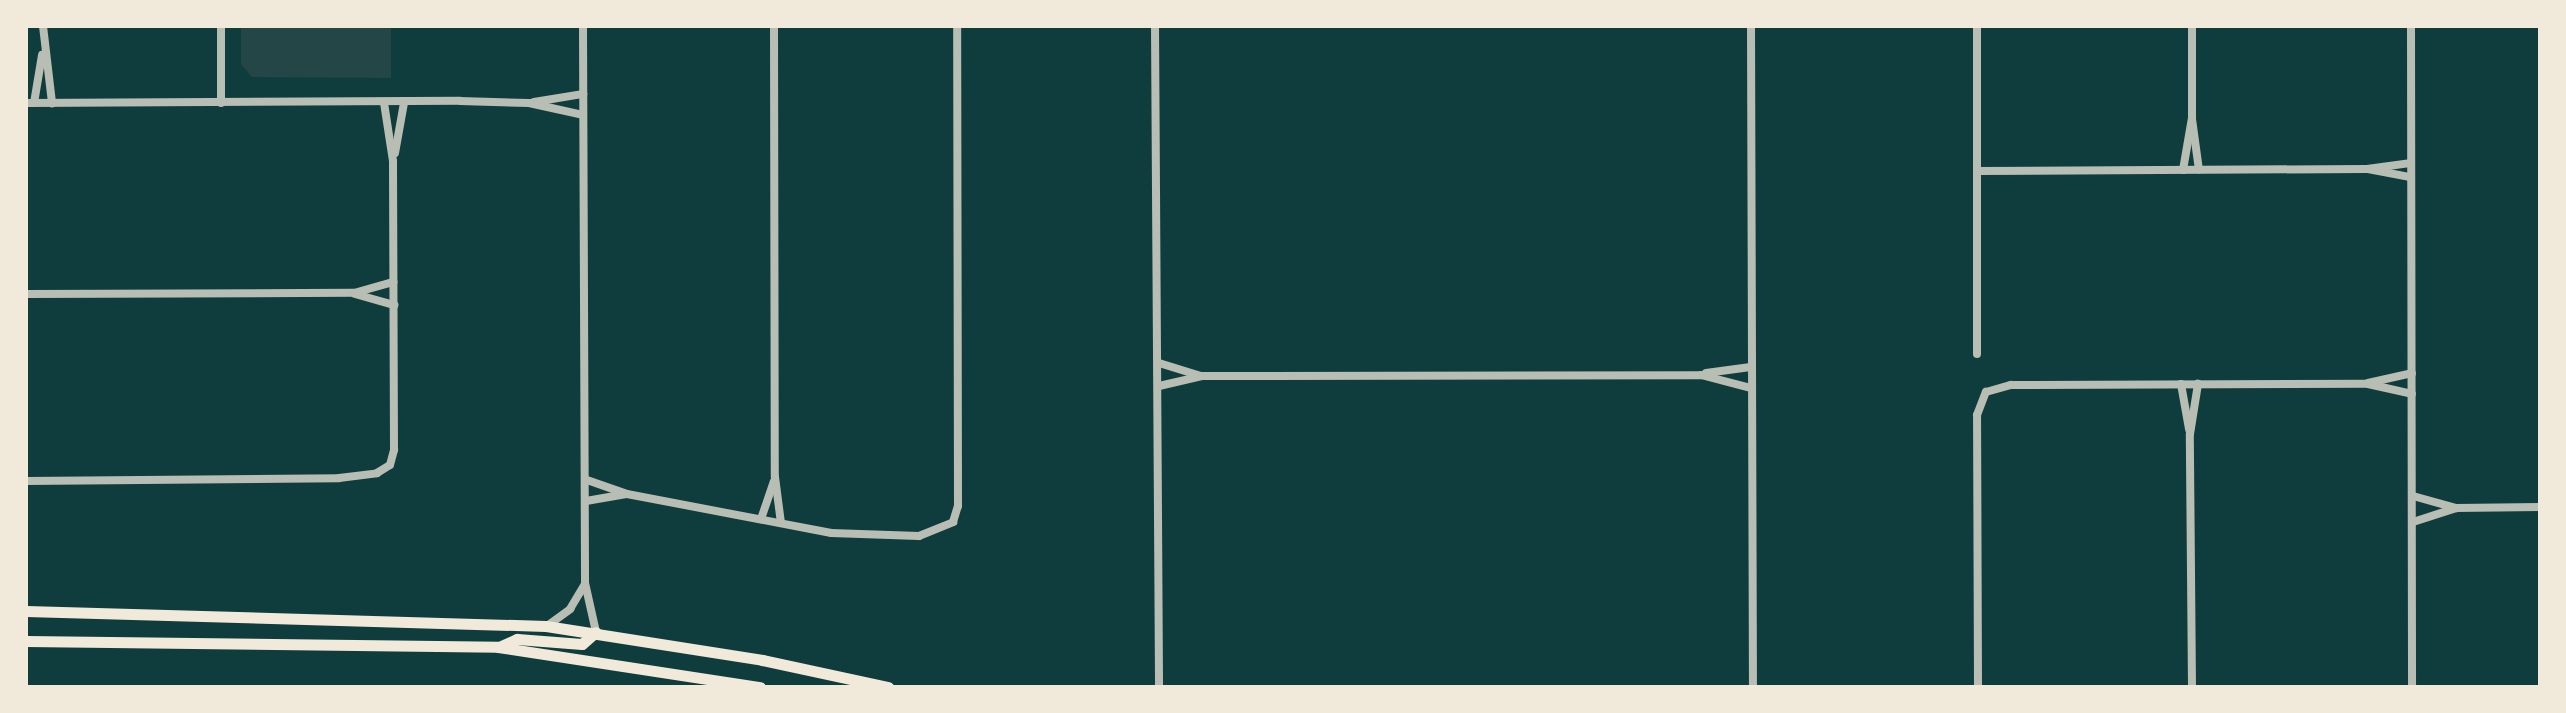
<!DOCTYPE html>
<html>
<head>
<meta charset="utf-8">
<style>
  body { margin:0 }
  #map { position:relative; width:2566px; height:713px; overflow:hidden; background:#0f3d3e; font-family:"DM Sans",sans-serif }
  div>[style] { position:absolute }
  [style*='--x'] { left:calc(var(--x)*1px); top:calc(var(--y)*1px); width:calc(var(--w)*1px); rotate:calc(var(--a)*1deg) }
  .green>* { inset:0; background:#244646 }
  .minor>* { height:8px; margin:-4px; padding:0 4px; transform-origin:4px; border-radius:4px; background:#b8beb3 }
  .secondary>* { height:11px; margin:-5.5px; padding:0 5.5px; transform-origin:5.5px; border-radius:5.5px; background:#f1e9da }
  span { translate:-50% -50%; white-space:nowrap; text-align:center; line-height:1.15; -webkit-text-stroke:8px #f1e9da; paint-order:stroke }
  .frame { position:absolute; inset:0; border:28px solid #f1e9da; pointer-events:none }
</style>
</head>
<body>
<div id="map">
  <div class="green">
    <div style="clip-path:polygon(241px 26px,391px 26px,391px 78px,252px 77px,241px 64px)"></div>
  </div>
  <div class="minor">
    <div style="--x:43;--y:26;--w:78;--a:83.3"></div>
    <div style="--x:583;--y:26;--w:557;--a:89.79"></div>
    <div style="--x:585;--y:583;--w:50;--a:77.3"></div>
    <div style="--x:774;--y:26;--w:451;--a:89.9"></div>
    <div style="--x:775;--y:477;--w:46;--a:82.6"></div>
    <div style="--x:1155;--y:26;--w:661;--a:89.65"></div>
    <div style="--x:1751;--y:26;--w:661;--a:89.83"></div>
    <div style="--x:2411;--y:26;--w:661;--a:89.91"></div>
    <div style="--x:534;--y:102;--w:50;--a:-9.3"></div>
    <div style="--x:26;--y:103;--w:434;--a:-0.3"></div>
    <div style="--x:460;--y:101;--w:69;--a:1.7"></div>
    <div style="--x:529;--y:103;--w:55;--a:12.5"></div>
    <div style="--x:34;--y:103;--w:49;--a:-80.5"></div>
    <div style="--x:221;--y:103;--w:77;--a:-90"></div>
    <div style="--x:2192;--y:119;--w:51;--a:82.2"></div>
    <div style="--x:395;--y:153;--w:51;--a:-79.8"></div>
    <div style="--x:2368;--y:169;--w:43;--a:10.8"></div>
    <div style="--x:2183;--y:170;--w:53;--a:-80.2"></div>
    <div style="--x:2192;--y:118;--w:92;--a:-90"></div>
    <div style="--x:1977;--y:171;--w:390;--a:-0.3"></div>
    <div style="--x:2367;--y:169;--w:43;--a:-7.9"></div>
    <div style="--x:26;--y:294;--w:328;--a:-0.2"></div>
    <div style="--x:354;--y:293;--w:41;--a:-15.8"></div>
    <div style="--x:355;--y:294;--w:41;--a:15.8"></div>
    <div style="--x:1977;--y:354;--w:328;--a:-90"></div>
    <div style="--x:1159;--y:363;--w:44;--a:17.2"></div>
    <div style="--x:1706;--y:373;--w:45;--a:-7.6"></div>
    <div style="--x:2368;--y:383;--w:45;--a:-12.8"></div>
    <div style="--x:2181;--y:384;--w:46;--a:79.9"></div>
    <div style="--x:1159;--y:386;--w:44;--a:-13.1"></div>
    <div style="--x:1202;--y:376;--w:499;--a:-0.1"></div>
    <div style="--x:1701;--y:375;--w:52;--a:14.6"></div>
    <div style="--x:587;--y:480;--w:42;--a:19.3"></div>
    <div style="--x:627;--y:494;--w:208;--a:10.8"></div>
    <div style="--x:831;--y:533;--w:88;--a:2"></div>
    <div style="--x:919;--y:536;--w:37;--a:-22"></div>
    <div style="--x:953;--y:522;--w:17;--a:-73"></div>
    <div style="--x:958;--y:506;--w:480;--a:-90.1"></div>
    <div style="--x:26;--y:481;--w:313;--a:-0.5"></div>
    <div style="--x:339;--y:478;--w:38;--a:-7"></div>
    <div style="--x:377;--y:473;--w:15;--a:-32"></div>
    <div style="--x:390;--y:465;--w:16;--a:-75"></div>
    <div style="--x:394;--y:450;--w:289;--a:-90.2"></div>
    <div style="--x:393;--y:161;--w:59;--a:-98.8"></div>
    <div style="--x:2413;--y:496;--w:45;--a:15.6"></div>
    <div style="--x:586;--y:501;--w:41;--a:-9.9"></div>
    <div style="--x:761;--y:519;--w:40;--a:-71.1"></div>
    <div style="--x:2413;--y:522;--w:45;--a:-18"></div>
    <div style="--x:2456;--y:508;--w:84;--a:-0.7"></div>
    <div style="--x:547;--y:626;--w:29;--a:-36"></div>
    <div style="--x:570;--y:609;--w:29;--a:-59"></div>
    <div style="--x:1978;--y:687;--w:272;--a:-90.2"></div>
    <div style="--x:1977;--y:415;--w:25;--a:-69"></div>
    <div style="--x:1986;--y:392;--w:26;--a:-16"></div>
    <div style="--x:2011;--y:385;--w:357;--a:-0.2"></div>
    <div style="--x:2368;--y:384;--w:45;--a:12.8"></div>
    <div style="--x:2192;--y:687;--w:253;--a:-90.5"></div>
    <div style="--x:2190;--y:434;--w:51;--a:-80.9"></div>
  </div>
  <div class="secondary">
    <div style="--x:26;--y:611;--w:520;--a:1.65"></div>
    <div style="--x:546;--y:626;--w:219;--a:8.9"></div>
    <div style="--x:762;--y:660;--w:129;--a:12.1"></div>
    <div style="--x:26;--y:641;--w:472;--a:0.7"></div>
    <div style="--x:498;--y:647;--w:265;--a:8.7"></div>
    <div style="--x:499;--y:647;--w:20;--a:-24"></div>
    <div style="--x:517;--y:639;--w:65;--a:4.4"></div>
    <div style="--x:582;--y:644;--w:18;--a:-41"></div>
  </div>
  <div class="frame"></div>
</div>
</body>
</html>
